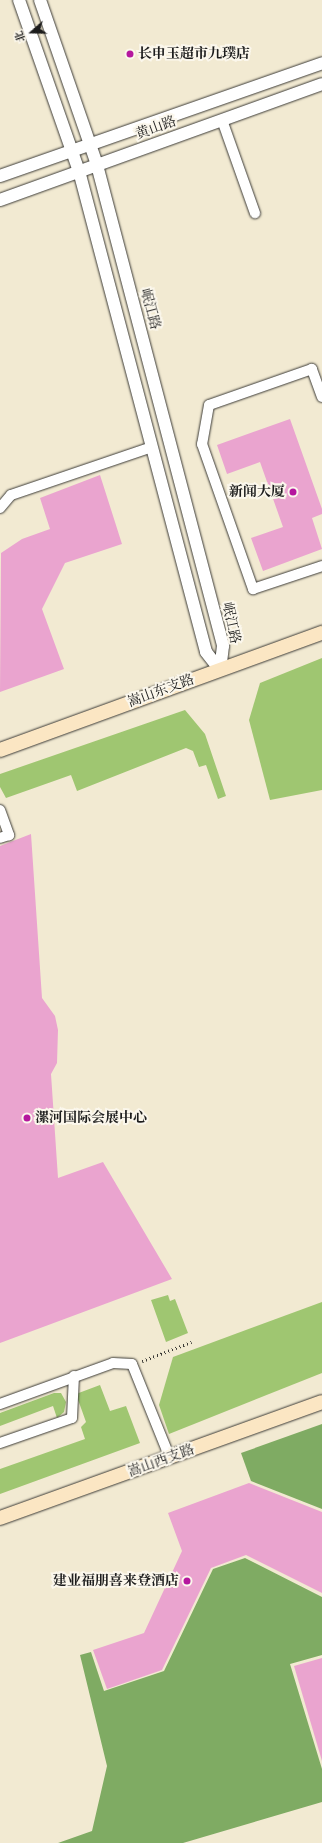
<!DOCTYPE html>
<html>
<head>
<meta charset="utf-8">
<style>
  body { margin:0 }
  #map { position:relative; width:322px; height:1843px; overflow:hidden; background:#f2ead2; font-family:"IM FELL French Canon","Noto Serif SC",serif }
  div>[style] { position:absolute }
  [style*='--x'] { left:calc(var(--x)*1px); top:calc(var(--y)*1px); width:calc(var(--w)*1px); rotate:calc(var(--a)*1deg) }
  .green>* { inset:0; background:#9fc671 }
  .forest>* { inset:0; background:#7fab63 }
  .building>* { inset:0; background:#eaa4cf }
  .path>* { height:2.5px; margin-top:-1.25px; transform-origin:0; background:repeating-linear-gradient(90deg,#3c3b37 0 1px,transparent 0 4px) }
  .roads { filter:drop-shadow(0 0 1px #3c3b37) drop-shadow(0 0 1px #3c3b37) }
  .minor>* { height:10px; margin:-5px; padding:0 5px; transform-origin:5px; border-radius:5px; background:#fff }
  .tertiary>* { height:12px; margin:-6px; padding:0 6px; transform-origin:6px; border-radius:6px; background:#fff }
  .secondary>* { height:14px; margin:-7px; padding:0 7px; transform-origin:7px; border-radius:7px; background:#fbe6c3 }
  .dots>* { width:11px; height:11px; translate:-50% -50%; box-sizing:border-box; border:2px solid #fbf7ec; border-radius:50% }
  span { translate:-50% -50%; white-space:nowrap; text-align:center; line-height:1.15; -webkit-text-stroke:4px #fbf7ec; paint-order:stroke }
  .poi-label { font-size:14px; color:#1c1c1c; font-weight:700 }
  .left { translate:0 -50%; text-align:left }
  .right { translate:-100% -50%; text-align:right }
  .street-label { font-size:14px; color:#1c1c1c }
  .north { position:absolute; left:12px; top:12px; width:40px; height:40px; -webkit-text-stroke:3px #fbf7ec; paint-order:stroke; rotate:250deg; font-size:11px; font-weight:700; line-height:16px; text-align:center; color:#1c1c1c }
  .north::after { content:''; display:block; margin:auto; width:14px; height:18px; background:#1c1c1c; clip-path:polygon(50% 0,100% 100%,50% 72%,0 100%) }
</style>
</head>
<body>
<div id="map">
  <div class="green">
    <div style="clip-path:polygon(322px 658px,322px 790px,270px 800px,249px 720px,260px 683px)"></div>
    <div style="clip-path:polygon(185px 710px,205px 734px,226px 796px,218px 799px,206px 765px,199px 767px,193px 751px,186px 748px,77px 791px,71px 775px,6px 798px,0 787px,0 774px)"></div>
    <div style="clip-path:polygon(168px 1295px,170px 1301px,175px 1299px,188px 1333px,166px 1342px,151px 1300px)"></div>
    <div style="clip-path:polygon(322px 1302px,322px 1373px,169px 1434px,159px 1405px,173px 1357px)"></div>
    <div style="clip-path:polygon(100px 1385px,110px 1411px,126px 1406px,140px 1443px,0 1494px,0 1469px,85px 1439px,81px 1427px,86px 1422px,76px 1394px)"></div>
    <div style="clip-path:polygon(54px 1393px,61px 1393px,66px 1402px,64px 1412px,57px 1418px,53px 1406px,0 1426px,0 1413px)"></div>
  </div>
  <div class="forest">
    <div style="clip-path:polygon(322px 1424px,322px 1509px,251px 1481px,241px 1453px)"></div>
    <div style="clip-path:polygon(245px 1558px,322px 1597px,322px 1655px,290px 1664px,322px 1769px,322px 1802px,183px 1843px,58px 1843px,92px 1831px,107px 1766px,80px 1655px,91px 1652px,104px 1691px,164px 1671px,213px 1569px)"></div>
  </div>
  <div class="building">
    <div style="clip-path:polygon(290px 419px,322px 509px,322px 514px,312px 518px,322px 549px,263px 571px,251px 538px,283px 527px,260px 462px,227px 474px,217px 445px)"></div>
    <div style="clip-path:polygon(100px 475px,122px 544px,65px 563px,42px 609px,64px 669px,0 692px,1px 553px,22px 539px,50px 529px,40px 498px)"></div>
    <div style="clip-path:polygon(31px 834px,42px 998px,55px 1016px,58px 1030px,57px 1063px,51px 1074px,58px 1178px,103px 1162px,172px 1279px,0 1343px,0 846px)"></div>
    <div style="clip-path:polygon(249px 1483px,322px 1512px,322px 1593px,246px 1555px,211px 1568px,162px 1670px,107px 1689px,93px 1650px,144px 1633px,182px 1551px,168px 1513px)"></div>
    <div style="clip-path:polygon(322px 1658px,322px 1761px,294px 1666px)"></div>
  </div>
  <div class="path">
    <div style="--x:142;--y:1361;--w:53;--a:-21.2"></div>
  </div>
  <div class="roads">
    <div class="minor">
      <div style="--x:222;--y:120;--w:99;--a:70.5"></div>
      <div style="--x:322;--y:397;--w:30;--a:-110"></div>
      <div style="--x:312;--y:369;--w:109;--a:160.7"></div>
      <div style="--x:209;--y:405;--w:40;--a:100"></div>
      <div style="--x:202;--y:444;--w:154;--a:70.6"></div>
      <div style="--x:253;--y:589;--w:73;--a:-18.4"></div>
      <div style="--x:0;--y:508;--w:17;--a:-50"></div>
      <div style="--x:11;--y:495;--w:149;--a:-18.8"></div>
      <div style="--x:0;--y:810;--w:27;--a:70"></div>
      <div style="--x:9;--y:835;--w:9;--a:162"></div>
      <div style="--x:0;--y:1404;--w:120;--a:-19.9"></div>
      <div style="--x:113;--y:1363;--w:19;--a:3"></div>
      <div style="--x:132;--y:1364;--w:101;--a:68"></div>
      <div style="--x:0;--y:1443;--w:76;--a:-19.1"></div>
      <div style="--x:72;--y:1418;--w:42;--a:-87.3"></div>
    </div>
    <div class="tertiary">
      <div style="--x:19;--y:0;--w:181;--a:70.7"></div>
      <div style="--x:79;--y:171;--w:497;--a:75.2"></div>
      <div style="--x:206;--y:652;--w:23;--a:52"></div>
      <div style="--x:40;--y:0;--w:175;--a:70.9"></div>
      <div style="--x:97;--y:165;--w:497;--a:75.3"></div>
      <div style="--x:223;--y:646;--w:24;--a:97"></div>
      <div style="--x:0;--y:176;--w:341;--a:-19.3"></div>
      <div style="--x:0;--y:200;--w:342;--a:-19.8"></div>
    </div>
    <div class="secondary">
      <div style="--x:0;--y:750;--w:343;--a:-20"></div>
      <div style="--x:0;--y:1518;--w:342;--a:-19.8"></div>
    </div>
  </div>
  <div class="dots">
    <div style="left:130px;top:54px;background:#b5179e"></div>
    <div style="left:293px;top:492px;background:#b5179e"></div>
    <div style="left:27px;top:1118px;background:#b5179e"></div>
    <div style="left:187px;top:1581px;background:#b5179e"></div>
  </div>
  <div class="poi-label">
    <span class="left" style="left:138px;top:54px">长申玉超市九璞店</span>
    <span class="right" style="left:285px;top:492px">新闻大厦</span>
    <span class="left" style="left:35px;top:1118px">漯河国际会展中心</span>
    <span class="right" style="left:179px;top:1581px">建业福朋喜来登酒店</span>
  </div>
  <div class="street-label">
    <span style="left:156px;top:128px;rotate:-20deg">黄山路</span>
    <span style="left:150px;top:309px;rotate:75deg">岷江路</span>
    <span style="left:231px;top:623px;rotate:78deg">岷江路</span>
    <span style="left:161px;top:691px;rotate:-20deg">嵩山东支路</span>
    <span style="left:161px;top:1461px;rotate:-20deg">嵩山西支路</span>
  </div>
  <div class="north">北</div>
</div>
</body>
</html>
